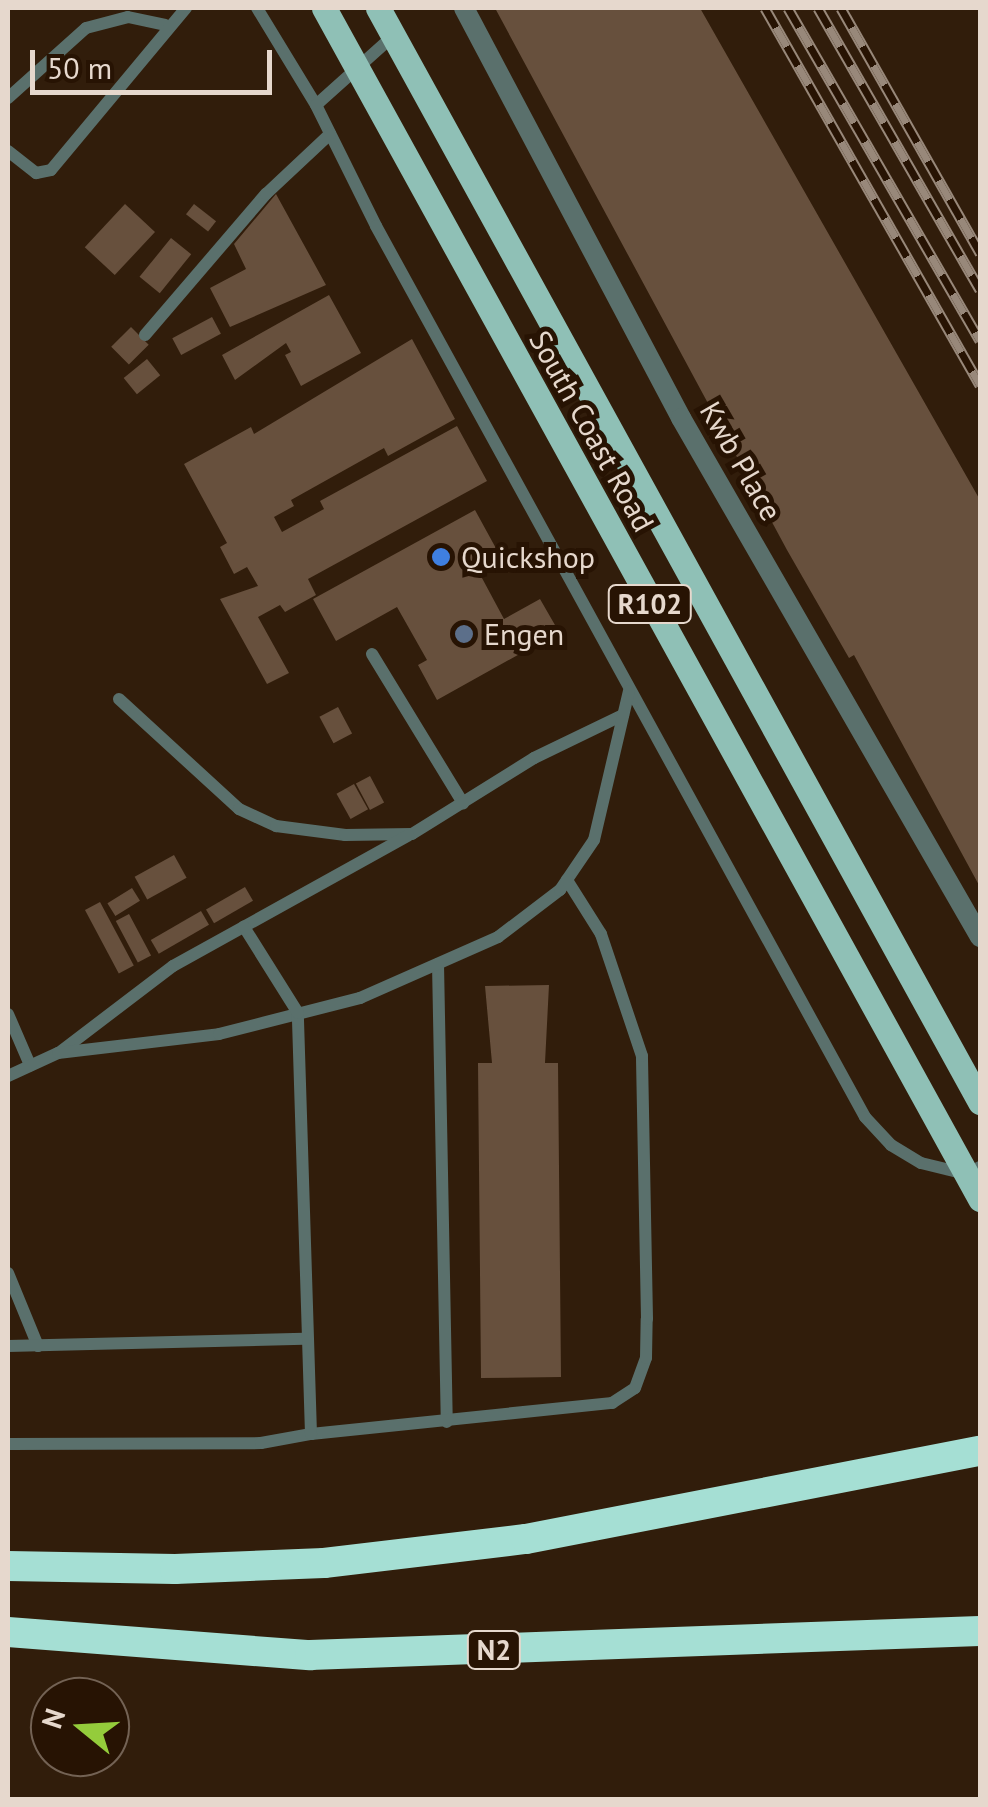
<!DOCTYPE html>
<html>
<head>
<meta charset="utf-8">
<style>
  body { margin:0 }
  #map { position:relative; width:988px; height:1807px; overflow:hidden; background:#311d0b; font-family:"PT Sans",sans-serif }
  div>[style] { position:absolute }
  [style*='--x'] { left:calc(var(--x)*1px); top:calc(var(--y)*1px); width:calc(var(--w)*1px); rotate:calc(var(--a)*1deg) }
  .building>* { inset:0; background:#67503d; transform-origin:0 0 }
  .service>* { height:12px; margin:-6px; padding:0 6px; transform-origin:6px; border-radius:6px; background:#5a706c }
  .minor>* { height:20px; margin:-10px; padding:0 10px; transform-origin:10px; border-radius:10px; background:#5a706c }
  .primary>* { height:25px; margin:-12.5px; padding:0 12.5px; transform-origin:12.5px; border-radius:12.5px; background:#8fc0b6 }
  .motorway>* { height:30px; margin:-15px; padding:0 15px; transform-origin:15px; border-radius:15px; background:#a5dfd4 }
  .rail>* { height:11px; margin-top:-5.5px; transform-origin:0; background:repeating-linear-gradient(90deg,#271303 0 22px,#98887a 0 44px); box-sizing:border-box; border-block:2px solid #98887a }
  .dots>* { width:28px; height:28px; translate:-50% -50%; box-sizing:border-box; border:5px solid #271303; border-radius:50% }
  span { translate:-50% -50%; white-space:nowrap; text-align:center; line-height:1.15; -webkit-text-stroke:10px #271303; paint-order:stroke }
  .shield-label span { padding:2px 8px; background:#271303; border:2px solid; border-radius:8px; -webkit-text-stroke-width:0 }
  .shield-label { font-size:28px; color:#e6d8cd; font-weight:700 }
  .street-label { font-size:30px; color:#e6d8cd }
  .poi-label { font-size:30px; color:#e6d8cd }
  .left { translate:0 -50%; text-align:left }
  .frame { position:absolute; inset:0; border:10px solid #e6d8cd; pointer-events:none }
  .north { position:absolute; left:30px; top:1677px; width:100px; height:100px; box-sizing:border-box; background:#271303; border:2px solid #736254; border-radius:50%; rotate:288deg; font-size:28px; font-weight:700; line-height:40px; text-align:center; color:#e6d8cd }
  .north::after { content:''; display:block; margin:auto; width:35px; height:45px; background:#94cc3b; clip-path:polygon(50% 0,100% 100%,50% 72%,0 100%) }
  .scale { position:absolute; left:30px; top:50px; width:242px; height:45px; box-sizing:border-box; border:5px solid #e6d8cd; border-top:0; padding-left:12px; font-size:30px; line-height:35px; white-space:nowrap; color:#e6d8cd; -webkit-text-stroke:8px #271303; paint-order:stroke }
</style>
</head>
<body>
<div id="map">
  <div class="building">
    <div style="clip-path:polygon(495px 8px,700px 8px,980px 500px,980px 887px,854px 655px,849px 658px,787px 550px)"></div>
    <div style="clip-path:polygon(276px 194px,326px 285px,230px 327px,210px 288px,246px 269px,234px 244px)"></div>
    <div style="left:125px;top:204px;width:41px;height:59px;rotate:43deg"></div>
    <div style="left:194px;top:204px;width:28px;height:13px;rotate:38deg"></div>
    <div style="left:171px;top:238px;width:26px;height:50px;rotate:39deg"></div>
    <div style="clip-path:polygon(329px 295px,361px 353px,301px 386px,285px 355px,291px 352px,286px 343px,235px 380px,222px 355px)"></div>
    <div style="left:212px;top:317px;width:19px;height:45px;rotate:62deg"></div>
    <div style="left:131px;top:327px;width:25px;height:28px;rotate:45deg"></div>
    <div style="clip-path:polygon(412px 339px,455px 419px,388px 456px,384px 448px,291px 500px,294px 506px,274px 517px,282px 532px,324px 509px,320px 501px,457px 426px,487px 481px,308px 579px,316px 595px,285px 612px,280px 605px,258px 617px,289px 673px,267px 684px,220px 599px,258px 586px,247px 567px,234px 574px,220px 547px,227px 543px,184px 464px,251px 427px,254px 434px)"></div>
    <div style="left:147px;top:359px;width:21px;height:30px;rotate:51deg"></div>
    <div style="clip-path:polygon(475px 510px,498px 552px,475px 565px,504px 619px,540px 599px,559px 632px,437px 700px,418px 665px,427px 660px,397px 607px,336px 641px,313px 599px)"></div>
    <div style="left:338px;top:707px;width:30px;height:21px;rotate:62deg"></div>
    <div style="left:370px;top:776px;width:30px;height:16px;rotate:62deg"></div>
    <div style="left:354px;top:784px;width:29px;height:20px;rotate:61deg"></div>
    <div style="left:174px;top:855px;width:26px;height:45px;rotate:61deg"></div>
    <div style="left:245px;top:887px;width:16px;height:45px;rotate:60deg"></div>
    <div style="left:132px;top:888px;width:15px;height:29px;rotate:58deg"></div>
    <div style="left:100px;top:902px;width:72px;height:17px;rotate:62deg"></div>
    <div style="left:201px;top:911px;width:16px;height:58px;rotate:60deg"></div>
    <div style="left:129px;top:914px;width:47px;height:15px;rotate:62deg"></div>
    <div style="clip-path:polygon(549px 985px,545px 1063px,558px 1063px,561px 1377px,481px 1378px,478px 1063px,492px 1063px,485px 986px)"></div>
  </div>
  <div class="service">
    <div style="--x:257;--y:8;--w:114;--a:58.7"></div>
    <div style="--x:393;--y:36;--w:103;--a:138.1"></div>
    <div style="--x:316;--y:105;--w:135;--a:63.6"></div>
    <div style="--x:376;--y:226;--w:1016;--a:61.24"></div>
    <div style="--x:865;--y:1117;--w:38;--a:47"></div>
    <div style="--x:891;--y:1145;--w:35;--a:31"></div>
    <div style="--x:921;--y:1163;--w:46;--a:13.7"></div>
    <div style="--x:966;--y:1174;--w:16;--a:-27"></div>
    <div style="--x:8;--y:98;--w:105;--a:-41.9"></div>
    <div style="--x:86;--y:28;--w:43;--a:-14.7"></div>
    <div style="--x:128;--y:17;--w:38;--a:12"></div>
    <div style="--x:8;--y:151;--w:36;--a:38"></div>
    <div style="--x:36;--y:173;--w:15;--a:-11"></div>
    <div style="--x:51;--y:170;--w:211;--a:-50.2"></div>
    <div style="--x:145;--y:335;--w:186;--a:-49.4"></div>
    <div style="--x:266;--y:194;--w:88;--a:-43.2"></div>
    <div style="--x:372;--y:654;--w:175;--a:58.6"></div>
    <div style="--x:119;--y:699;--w:163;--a:42.5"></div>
    <div style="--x:239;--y:809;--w:41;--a:24.7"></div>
    <div style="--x:276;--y:826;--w:70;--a:7.4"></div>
    <div style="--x:345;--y:835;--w:67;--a:-0.9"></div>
    <div style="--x:412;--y:834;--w:144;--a:-31.9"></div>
    <div style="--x:534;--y:758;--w:99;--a:-25.8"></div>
    <div style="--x:438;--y:964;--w:458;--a:88.9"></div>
    <div style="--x:8;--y:1014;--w:56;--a:66.7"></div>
    <div style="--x:60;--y:1052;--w:142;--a:-37.3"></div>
    <div style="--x:173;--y:966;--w:269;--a:-29"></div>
    <div style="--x:8;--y:1076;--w:55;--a:-24.7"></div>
    <div style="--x:58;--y:1053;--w:162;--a:-6.7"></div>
    <div style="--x:219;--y:1034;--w:146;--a:-14.3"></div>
    <div style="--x:360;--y:998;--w:151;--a:-23.8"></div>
    <div style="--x:498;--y:937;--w:78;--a:-37.2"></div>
    <div style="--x:560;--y:890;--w:60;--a:-55.8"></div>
    <div style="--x:594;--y:840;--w:153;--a:-76.8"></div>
    <div style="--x:8;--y:1273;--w:79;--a:67.7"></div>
    <div style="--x:8;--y:1346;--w:296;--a:-1.4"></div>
    <div style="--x:311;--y:1434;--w:303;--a:-5.9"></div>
    <div style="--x:612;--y:1403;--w:27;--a:-33"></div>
    <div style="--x:635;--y:1388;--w:32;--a:-70"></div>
    <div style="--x:646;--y:1358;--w:39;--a:-89"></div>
    <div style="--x:647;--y:1319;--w:263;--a:-91.1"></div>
    <div style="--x:642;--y:1056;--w:129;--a:-108.6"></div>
    <div style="--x:601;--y:934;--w:64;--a:-122.2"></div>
    <div style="--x:8;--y:1444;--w:253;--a:-0.2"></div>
    <div style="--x:261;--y:1443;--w:51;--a:-10.2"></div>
    <div style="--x:311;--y:1434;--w:421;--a:-91.8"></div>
    <div style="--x:298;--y:1013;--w:102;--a:-122.1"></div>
  </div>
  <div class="minor">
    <div style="--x:464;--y:8;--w:464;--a:62.1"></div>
    <div style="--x:681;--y:418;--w:599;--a:60.05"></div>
  </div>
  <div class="primary">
    <div style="--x:324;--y:8;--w:1360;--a:61.15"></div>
    <div style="--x:378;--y:8;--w:1249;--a:61.18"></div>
  </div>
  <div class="motorway">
    <div style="--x:8;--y:1566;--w:167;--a:1"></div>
    <div style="--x:175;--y:1569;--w:149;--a:-2.3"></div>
    <div style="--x:324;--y:1563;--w:203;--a:-6.8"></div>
    <div style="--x:526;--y:1539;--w:462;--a:-11"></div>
    <div style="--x:8;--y:1632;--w:303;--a:4.4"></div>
    <div style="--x:310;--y:1655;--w:670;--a:-2.05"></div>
  </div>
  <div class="rail">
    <div style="--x:765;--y:8;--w:434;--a:60.3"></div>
    <div style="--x:788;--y:8;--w:384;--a:60"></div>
    <div style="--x:818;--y:8;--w:325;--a:60.1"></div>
    <div style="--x:841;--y:8;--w:282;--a:60.4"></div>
  </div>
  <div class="dots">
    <div style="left:441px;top:557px;background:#3f7fe0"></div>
    <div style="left:464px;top:634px;background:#5c6f8a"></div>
  </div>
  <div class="shield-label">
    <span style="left:650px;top:604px">R102</span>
    <span style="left:494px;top:1650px">N2</span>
  </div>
  <div class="street-label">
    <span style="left:592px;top:431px;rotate:61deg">South Coast Road</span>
    <span style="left:741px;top:461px;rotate:60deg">Kwb Place</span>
  </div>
  <div class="poi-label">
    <span class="left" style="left:461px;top:557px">Quickshop</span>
    <span class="left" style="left:484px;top:634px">Engen</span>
  </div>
  <div class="frame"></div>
  <div class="north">N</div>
  <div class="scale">50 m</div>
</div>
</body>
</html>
